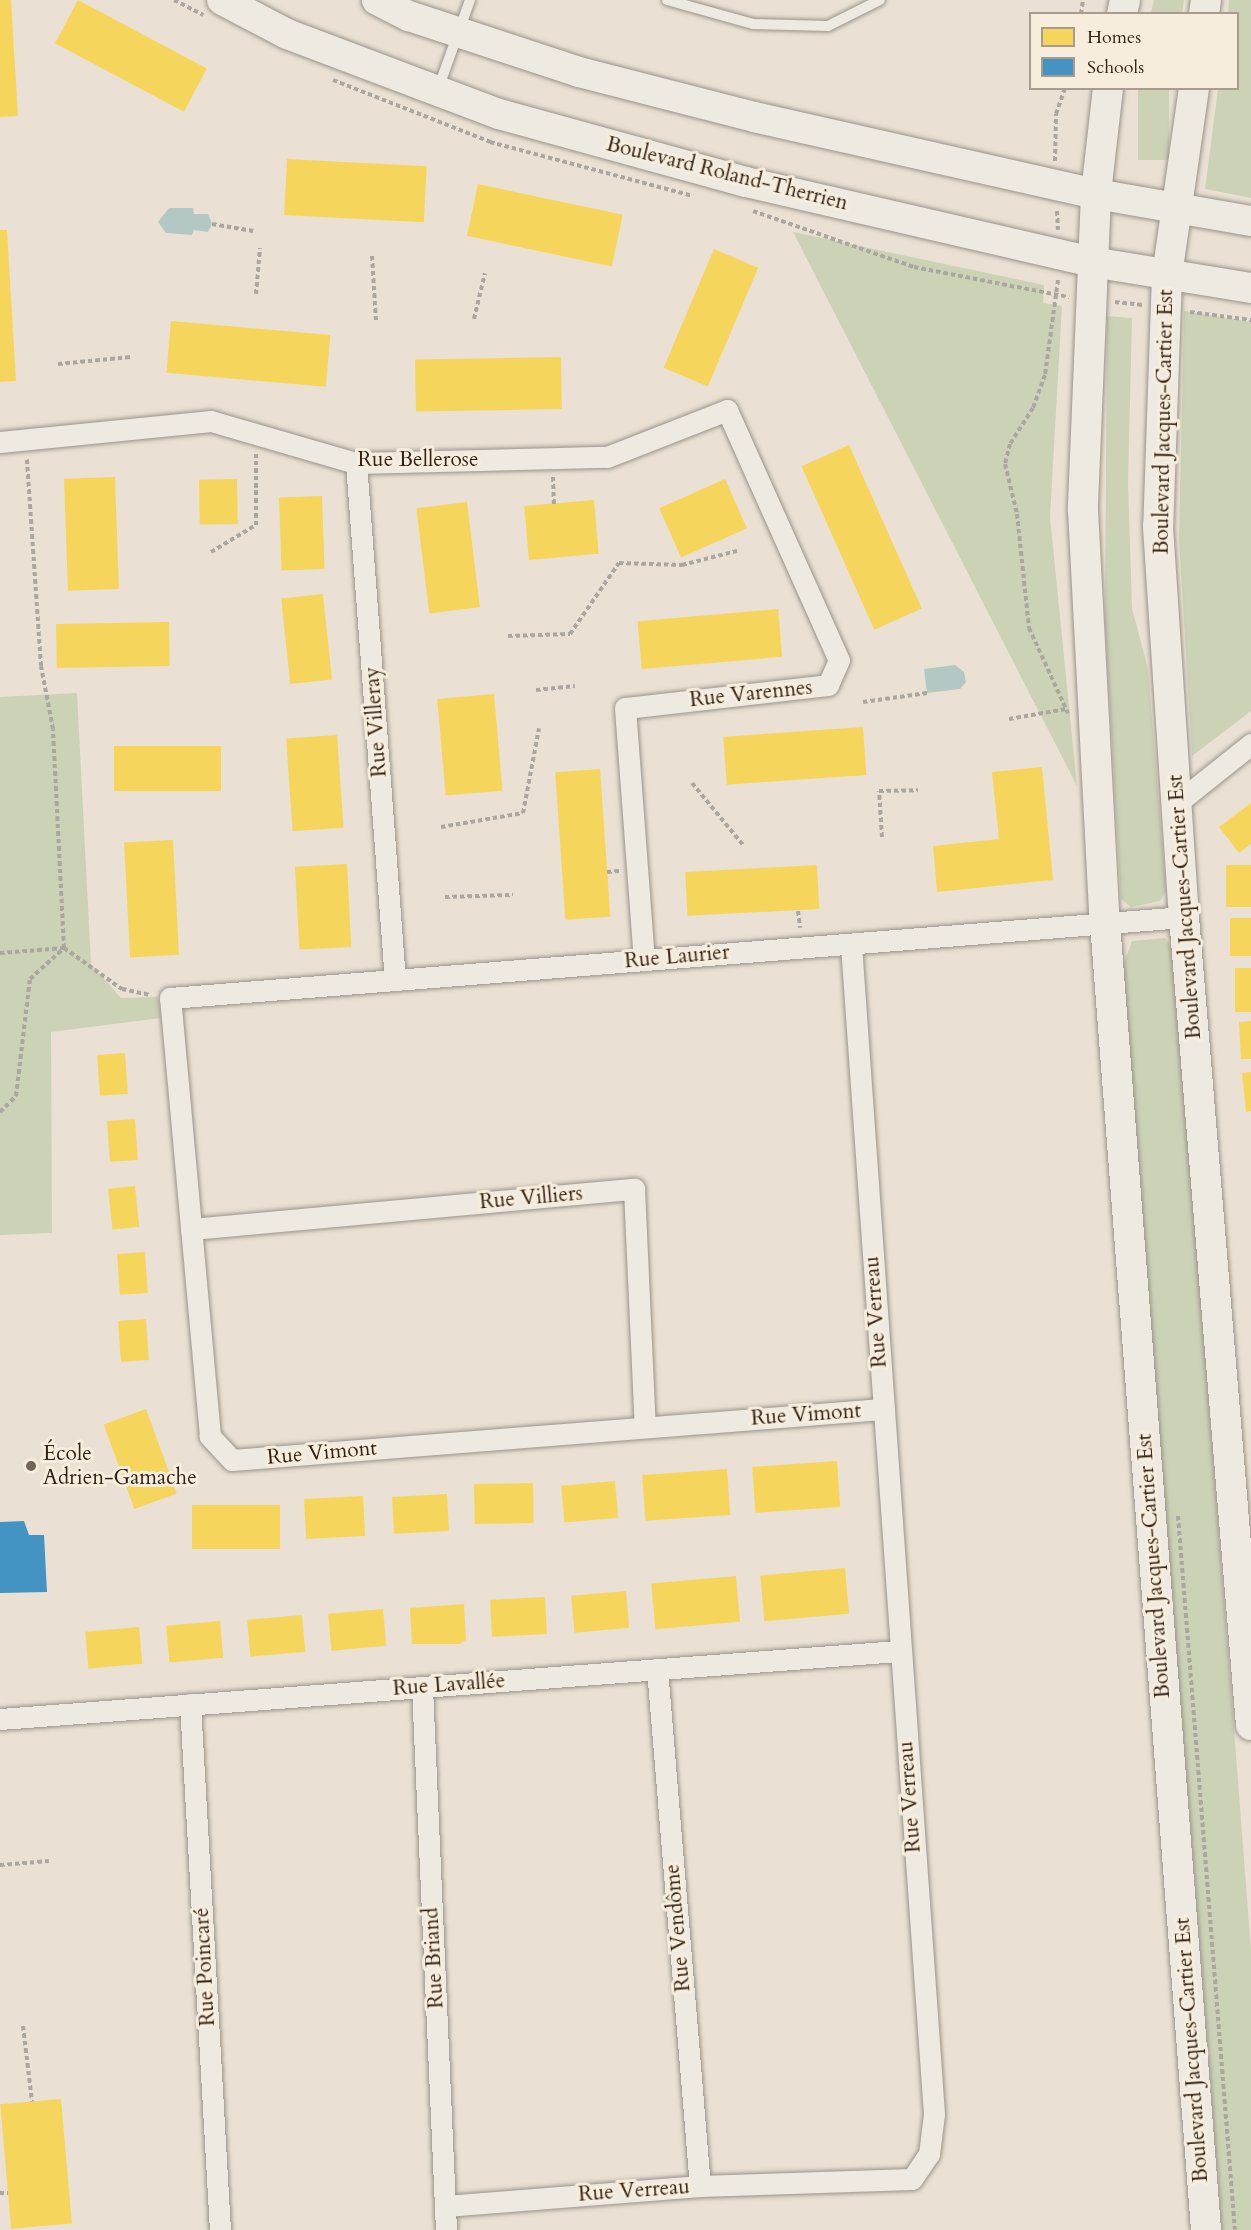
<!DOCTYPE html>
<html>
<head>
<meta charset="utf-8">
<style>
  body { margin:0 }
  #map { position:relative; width:1251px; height:2230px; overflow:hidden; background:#eae1d4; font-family:Cardo,serif }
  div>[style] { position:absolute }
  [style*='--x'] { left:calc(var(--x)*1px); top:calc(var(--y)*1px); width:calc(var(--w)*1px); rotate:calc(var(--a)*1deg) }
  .green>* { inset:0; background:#ccd2b6; transform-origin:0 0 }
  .water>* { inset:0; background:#b3c8c3 }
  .homes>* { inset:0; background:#f6d55c; transform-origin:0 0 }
  .schools>* { inset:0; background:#4393c3 }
  .path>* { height:4px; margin-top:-2px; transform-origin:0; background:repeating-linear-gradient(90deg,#aba6a0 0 4.5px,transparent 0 7.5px) }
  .roads { filter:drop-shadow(0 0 2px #9a938a) drop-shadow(0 0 2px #9a938a) }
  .service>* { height:10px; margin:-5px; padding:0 5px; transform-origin:5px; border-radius:5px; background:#eeeae2 }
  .minor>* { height:21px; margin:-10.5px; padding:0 10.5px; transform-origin:10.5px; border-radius:10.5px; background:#eeeae2 }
  .secondary>* { height:30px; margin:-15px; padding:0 15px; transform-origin:15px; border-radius:15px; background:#eeeae2 }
  .dots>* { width:16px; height:16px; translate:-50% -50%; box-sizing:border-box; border:3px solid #f7eddd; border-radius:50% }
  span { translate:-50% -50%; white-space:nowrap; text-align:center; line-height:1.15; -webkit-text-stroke:6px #f7eddd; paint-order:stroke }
  .street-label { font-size:21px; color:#332317 }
  .poi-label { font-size:21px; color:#332317 }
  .left { translate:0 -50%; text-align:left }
  .legend { position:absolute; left:1029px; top:12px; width:210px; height:78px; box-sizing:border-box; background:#f7eddd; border:2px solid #a99c8e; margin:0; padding:8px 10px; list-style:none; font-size:18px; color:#332317 }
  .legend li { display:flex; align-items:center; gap:12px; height:30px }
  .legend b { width:30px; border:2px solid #a99c8e }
</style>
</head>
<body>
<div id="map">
  <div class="green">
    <div style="clip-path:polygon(1154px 0,1184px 0,1182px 13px,1151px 13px)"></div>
    <div style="clip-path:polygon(1229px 0,1251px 0,1251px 198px,1205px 189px,1218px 89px,1238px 88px,1238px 14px,1228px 13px)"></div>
    <div style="left:1138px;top:89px;width:31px;height:71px"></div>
    <div style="clip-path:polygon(793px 232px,1044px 285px,1043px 303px,1062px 306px,1050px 517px,1077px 786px)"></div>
    <div style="clip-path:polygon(1184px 311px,1251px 322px,1251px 711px,1192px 756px,1179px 538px)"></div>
    <div style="clip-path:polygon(1107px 316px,1132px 318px,1128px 481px,1132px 608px,1148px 669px,1166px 890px,1160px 901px,1131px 907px,1121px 899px,1105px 620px)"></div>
    <div style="clip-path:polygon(77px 693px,91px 964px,121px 998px,158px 997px,161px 1018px,51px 1032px,52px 1233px,0 1235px,0 697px)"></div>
    <div style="clip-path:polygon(1165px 938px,1174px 950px,1251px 1950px,1251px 2230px,1222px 2230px,1122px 969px,1132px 941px)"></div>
  </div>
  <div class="water">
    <div style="clip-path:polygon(169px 208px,193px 208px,194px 214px,208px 214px,212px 224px,208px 232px,194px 230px,192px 235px,166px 233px,158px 222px)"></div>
    <div style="clip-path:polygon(955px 665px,964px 672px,966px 682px,960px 689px,927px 693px,924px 669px)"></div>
  </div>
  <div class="homes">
    <div style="clip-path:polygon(0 0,11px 0,18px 116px,0 117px)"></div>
    <div style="left:78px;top:0;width:146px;height:49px;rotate:28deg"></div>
    <div style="left:287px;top:159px;width:140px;height:56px;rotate:3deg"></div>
    <div style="left:478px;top:184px;width:148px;height:53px;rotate:12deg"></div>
    <div style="clip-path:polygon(0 230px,7px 230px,16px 381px,0 382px)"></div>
    <div style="left:714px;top:249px;width:48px;height:129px;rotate:23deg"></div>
    <div style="left:171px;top:321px;width:160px;height:52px;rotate:5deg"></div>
    <div style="left:561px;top:357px;width:52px;height:146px;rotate:89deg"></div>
    <div style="left:849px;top:445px;width:179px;height:52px;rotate:66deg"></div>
    <div style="left:115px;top:477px;width:112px;height:51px;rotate:88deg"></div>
    <div style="left:237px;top:479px;width:45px;height:38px;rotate:89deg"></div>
    <div style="left:725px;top:479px;width:54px;height:72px;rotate:66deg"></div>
    <div style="left:322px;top:496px;width:73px;height:43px;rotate:88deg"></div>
    <div style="left:594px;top:500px;width:54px;height:70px;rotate:85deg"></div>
    <div style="left:467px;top:502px;width:106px;height:51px;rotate:83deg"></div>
    <div style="left:323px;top:594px;width:86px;height:42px;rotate:84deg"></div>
    <div style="left:778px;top:609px;width:48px;height:141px;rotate:85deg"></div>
    <div style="left:169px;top:622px;width:44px;height:113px;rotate:89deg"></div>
    <div style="left:494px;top:694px;width:97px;height:57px;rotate:85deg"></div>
    <div style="left:863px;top:727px;width:48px;height:140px;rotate:86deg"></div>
    <div style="left:337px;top:735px;width:93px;height:51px;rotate:86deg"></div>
    <div style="left:221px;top:746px;width:45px;height:107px;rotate:90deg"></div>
    <div style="clip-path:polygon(1042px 767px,1053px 880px,937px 892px,933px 846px,999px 839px,992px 772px)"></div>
    <div style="left:600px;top:769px;width:148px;height:45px;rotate:86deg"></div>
    <div style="clip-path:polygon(1251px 803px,1251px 844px,1239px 853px,1219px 827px)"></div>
    <div style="left:173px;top:840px;width:115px;height:49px;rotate:87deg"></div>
    <div style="left:347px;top:864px;width:83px;height:52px;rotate:87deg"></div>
    <div style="left:817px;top:865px;width:44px;height:132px;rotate:87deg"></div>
    <div style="left:1251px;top:865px;width:42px;height:25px;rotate:90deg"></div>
    <div style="left:1251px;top:918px;width:38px;height:21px;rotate:90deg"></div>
    <div style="left:1235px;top:968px;width:16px;height:44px"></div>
    <div style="clip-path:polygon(1251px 1021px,1251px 1059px,1241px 1059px,1239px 1022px)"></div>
    <div style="left:125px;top:1053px;width:41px;height:28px;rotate:86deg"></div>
    <div style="clip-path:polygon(1251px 1072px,1251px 1111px,1246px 1112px,1242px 1073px)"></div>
    <div style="left:135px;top:1119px;width:41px;height:28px;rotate:86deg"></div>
    <div style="left:135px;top:1186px;width:41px;height:27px;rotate:84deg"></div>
    <div style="left:145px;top:1252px;width:41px;height:28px;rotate:86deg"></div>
    <div style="left:146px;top:1319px;width:41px;height:28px;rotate:86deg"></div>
    <div style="left:146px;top:1409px;width:90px;height:45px;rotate:70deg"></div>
    <div style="left:837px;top:1461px;width:46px;height:85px;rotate:86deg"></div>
    <div style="left:727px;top:1469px;width:46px;height:85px;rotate:86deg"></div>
    <div style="left:615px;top:1481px;width:37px;height:54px;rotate:85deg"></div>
    <div style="left:533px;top:1483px;width:40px;height:59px;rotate:89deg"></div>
    <div style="left:447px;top:1494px;width:37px;height:55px;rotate:87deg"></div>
    <div style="left:363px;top:1496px;width:40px;height:59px;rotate:87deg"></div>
    <div style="left:280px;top:1505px;width:44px;height:88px;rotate:90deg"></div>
    <div style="left:845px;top:1568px;width:46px;height:85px;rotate:85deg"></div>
    <div style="left:736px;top:1576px;width:46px;height:85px;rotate:85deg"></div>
    <div style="left:626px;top:1591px;width:37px;height:55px;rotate:85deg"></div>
    <div style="left:545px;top:1597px;width:37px;height:55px;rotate:87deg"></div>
    <div style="clip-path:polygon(464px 1604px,466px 1640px,459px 1644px,412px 1644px,410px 1608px)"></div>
    <div style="left:383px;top:1609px;width:37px;height:55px;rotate:85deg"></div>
    <div style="left:302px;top:1615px;width:37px;height:55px;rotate:85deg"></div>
    <div style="left:220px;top:1621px;width:37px;height:54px;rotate:85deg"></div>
    <div style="left:139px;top:1627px;width:37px;height:54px;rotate:85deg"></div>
    <div style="left:61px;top:2099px;width:125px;height:61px;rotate:85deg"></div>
  </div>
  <div class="schools">
    <div style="clip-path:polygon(24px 1521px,29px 1535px,44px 1535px,47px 1592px,0 1593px,0 1522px)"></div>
  </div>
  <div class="path">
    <div style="--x:174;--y:0;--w:33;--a:27"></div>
    <div style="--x:1081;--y:14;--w:14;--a:-82"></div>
    <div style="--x:333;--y:80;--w:169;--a:21.5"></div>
    <div style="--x:490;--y:142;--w:210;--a:14.9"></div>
    <div style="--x:1055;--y:161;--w:47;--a:-88.8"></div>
    <div style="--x:1056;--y:114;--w:28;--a:-71"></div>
    <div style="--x:753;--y:211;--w:170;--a:19.2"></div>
    <div style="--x:914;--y:267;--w:158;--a:11"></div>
    <div style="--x:1057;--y:211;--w:19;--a:87"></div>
    <div style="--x:212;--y:224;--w:42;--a:9.7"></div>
    <div style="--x:372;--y:256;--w:66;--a:86.5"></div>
    <div style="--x:1058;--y:280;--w:96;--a:97.8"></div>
    <div style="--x:1045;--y:375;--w:35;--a:110"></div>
    <div style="--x:1033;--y:408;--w:43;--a:122.6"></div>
    <div style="--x:1010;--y:444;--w:21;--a:104"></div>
    <div style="--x:1005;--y:464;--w:51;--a:76.5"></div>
    <div style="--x:1017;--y:514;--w:115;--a:84"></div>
    <div style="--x:1029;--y:628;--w:94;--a:65.4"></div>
    <div style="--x:256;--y:294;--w:46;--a:-85"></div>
    <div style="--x:1115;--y:302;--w:28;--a:6"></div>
    <div style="--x:1190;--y:312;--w:62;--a:7.5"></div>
    <div style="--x:474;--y:319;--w:47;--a:-76.6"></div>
    <div style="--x:58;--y:364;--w:73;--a:-5.5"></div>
    <div style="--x:553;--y:477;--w:27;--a:88"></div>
    <div style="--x:211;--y:552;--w:52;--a:-31"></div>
    <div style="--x:256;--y:525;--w:71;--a:-90"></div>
    <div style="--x:508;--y:636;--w:62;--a:-1.8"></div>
    <div style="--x:570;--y:634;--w:86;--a:-55.4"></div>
    <div style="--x:619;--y:563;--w:63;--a:1.8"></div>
    <div style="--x:682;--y:565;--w:57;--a:-14.3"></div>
    <div style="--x:536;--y:690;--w:39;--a:-6"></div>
    <div style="--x:863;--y:702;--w:65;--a:-8"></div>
    <div style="--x:1009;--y:719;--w:58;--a:-10"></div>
    <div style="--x:692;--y:783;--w:82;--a:50.5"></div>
    <div style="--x:441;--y:827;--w:83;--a:-9.7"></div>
    <div style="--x:523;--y:813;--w:86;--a:-79.3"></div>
    <div style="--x:882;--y:837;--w:46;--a:-93.7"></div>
    <div style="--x:879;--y:791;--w:39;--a:-1"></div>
    <div style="--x:607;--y:872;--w:12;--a:-5"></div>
    <div style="--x:445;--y:897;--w:68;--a:-1.7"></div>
    <div style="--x:798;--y:911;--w:17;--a:83"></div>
    <div style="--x:0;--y:953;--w:64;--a:-4.5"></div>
    <div style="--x:64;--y:948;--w:71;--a:35.3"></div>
    <div style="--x:122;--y:989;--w:30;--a:12"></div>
    <div style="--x:0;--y:1112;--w:23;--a:-45"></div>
    <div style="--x:16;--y:1096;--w:118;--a:-83.2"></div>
    <div style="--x:30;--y:979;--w:46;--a:-42.4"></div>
    <div style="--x:64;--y:948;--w:219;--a:-92.9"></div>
    <div style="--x:53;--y:729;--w:64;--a:-100.8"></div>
    <div style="--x:41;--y:666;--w:207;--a:-93.9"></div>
    <div style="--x:1178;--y:1516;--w:716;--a:85.44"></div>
    <div style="--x:0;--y:1865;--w:49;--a:-4.7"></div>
    <div style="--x:23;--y:2026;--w:76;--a:83.2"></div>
    <div style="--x:0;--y:2193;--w:8;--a:0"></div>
  </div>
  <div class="roads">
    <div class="service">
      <div style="--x:667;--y:0;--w:89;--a:15.6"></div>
      <div style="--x:753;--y:24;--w:75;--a:1.5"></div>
      <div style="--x:828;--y:26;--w:58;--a:-26.6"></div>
      <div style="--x:438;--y:89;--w:95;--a:-70.2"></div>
    </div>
    <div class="minor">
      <div style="--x:0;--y:442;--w:212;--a:-5.7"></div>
      <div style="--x:211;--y:421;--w:151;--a:16.2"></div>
      <div style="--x:356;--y:463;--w:251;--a:-1.4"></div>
      <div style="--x:607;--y:457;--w:129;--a:-21.4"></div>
      <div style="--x:727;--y:410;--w:274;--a:65.9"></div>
      <div style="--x:839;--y:660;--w:27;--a:114"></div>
      <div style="--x:828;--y:685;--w:204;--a:173.5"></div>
      <div style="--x:625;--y:708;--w:253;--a:85.7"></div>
      <div style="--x:356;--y:463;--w:518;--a:85.69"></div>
      <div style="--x:1177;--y:803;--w:95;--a:-38.6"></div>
      <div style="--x:191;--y:1229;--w:445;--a:-5.2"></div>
      <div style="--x:634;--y:1189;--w:238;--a:87.4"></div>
      <div style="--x:882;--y:1409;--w:652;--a:175.51"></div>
      <div style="--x:232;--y:1460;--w:33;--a:-133"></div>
      <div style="--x:210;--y:1436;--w:440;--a:-95.2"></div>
      <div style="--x:170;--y:998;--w:1017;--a:-4.57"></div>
      <div style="--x:657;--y:1669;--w:519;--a:85.25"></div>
      <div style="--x:422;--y:1687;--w:544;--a:87.47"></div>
      <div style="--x:190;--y:1704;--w:527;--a:86.74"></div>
      <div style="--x:0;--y:1719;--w:901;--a:-4.33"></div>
      <div style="--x:445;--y:2206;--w:256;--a:-4.5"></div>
      <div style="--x:700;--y:2186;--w:212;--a:-1.9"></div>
      <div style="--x:912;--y:2179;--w:30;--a:-56"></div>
      <div style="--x:929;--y:2154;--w:40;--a:-82.9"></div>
      <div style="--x:934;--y:2114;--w:1173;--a:-94.06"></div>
    </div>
    <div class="secondary">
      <div style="--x:222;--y:0;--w:73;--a:27.6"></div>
      <div style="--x:287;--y:34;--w:227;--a:20.7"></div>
      <div style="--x:499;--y:114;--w:256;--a:15.4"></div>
      <div style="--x:746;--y:182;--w:355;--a:13"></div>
      <div style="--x:1092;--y:262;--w:161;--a:9.3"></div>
      <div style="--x:377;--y:0;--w:36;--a:27"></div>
      <div style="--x:409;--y:16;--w:179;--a:18.2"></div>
      <div style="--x:579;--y:72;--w:181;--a:14.4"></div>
      <div style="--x:754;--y:117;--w:351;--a:12.7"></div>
      <div style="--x:1096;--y:194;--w:157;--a:9.9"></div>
      <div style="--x:1122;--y:14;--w:14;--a:-78"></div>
      <div style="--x:1204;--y:14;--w:14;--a:-82"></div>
      <div style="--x:1108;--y:88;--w:107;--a:96.5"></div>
      <div style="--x:1096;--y:194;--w:316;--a:92.4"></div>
      <div style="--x:1083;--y:510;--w:414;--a:87"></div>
      <div style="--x:1105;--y:923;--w:1311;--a:85.58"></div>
      <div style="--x:1194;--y:88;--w:189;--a:98.2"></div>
      <div style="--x:1167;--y:275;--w:252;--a:92"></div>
      <div style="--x:1158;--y:527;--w:391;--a:86.2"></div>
      <div style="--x:1184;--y:917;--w:811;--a:85.26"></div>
    </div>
  </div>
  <div class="dots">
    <div style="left:31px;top:1466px;background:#736659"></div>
  </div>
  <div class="street-label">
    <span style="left:727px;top:174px;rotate:14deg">Boulevard Roland-Therrien</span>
    <span style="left:1164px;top:422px;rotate:-89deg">Boulevard Jacques-Cartier Est</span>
    <span style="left:418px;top:460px">Rue Bellerose</span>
    <span style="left:751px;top:694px;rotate:-6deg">Rue Varennes</span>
    <span style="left:376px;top:722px;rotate:-94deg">Rue Villeray</span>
    <span style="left:1185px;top:907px;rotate:-94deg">Boulevard Jacques-Cartier Est</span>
    <span style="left:677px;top:957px;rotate:-5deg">Rue Laurier</span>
    <span style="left:531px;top:1198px;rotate:-5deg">Rue Villiers</span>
    <span style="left:876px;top:1312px;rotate:-94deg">Rue Verreau</span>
    <span style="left:806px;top:1415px;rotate:-4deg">Rue Vimont</span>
    <span style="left:322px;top:1453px;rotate:-5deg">Rue Vimont</span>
    <span style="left:1154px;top:1566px;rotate:-94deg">Boulevard Jacques-Cartier Est</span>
    <span style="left:449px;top:1685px;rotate:-4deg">Rue Lavallée</span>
    <span style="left:910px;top:1797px;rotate:-94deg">Rue Verreau</span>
    <span style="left:678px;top:1928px;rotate:-95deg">Rue Vendôme</span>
    <span style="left:434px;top:1958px;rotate:-93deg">Rue Briand</span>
    <span style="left:205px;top:1967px;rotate:-93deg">Rue Poincaré</span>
    <span style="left:1192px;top:2050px;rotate:-94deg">Boulevard Jacques-Cartier Est</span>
    <span style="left:634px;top:2191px;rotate:-4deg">Rue Verreau</span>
  </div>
  <div class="poi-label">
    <span class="left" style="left:43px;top:1466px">École<br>Adrien-Gamache</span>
  </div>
  <ul class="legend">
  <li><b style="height:16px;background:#f6d55c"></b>Homes</li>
  <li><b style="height:16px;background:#4393c3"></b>Schools</li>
  </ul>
</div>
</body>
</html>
